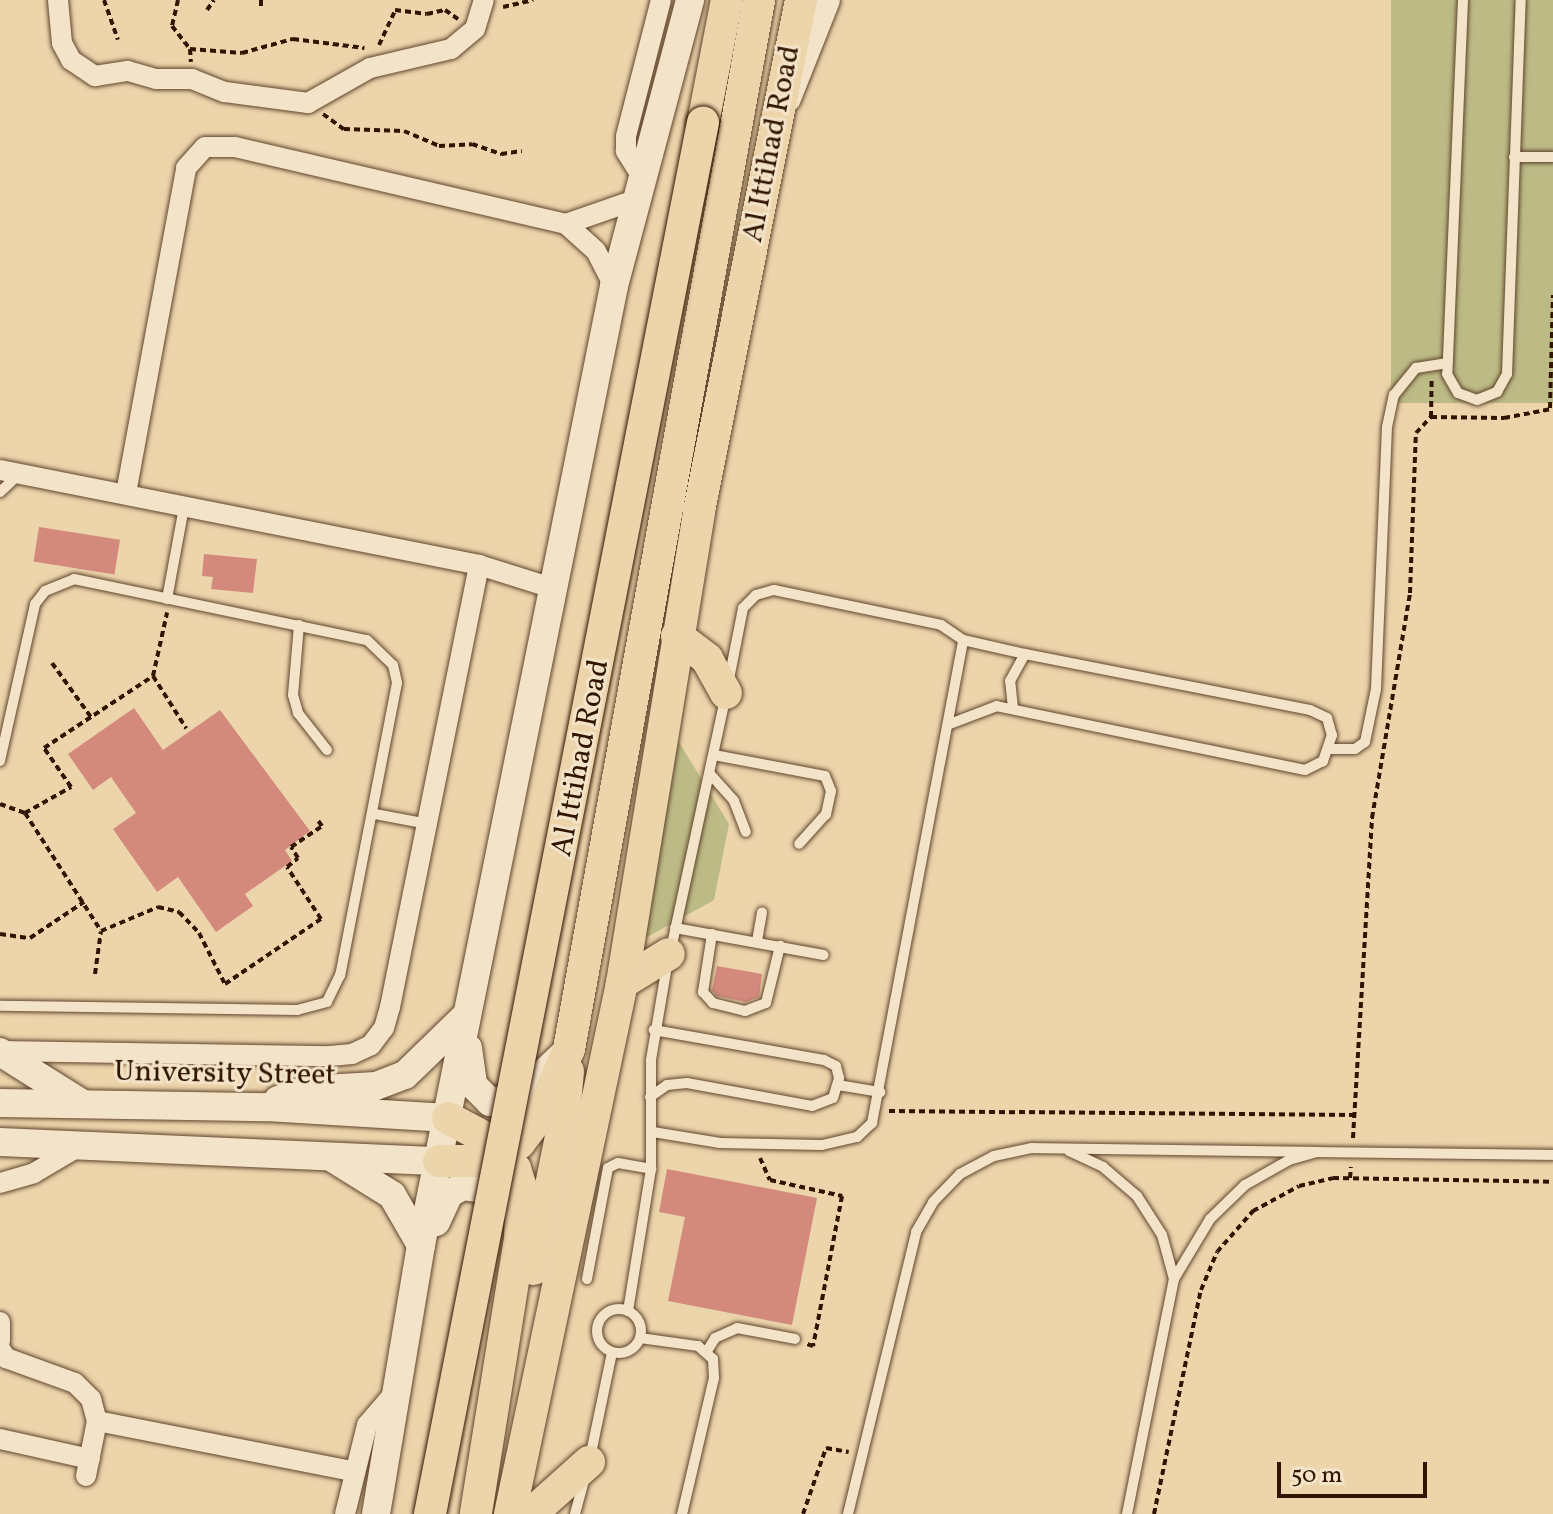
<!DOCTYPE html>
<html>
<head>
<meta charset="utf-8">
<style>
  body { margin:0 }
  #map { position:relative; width:1553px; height:1514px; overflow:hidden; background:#ecd4ab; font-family:Vollkorn,serif }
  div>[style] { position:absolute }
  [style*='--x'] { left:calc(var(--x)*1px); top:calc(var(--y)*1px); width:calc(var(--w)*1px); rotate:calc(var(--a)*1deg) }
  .green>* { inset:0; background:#bcbb86; transform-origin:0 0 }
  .building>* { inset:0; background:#d38a7d; transform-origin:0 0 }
  .path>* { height:4px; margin-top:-2px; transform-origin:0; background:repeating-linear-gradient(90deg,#311501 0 6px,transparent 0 10px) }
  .roads { filter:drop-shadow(0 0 2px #60452c) drop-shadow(0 0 2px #60452c) }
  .service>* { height:10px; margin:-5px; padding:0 5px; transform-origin:5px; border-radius:5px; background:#f3e3c8 }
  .service>.ring { margin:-5px; padding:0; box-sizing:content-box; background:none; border:10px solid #f3e3c8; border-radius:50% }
  .minor>* { height:20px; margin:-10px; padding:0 10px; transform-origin:10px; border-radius:10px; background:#f3e3c8 }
  .secondary>* { height:28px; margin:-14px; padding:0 14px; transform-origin:14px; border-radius:14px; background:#f3e3c8 }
  .trunk>* { height:32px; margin:-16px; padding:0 16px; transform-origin:16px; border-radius:16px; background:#ecd4ab }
  .bridges { filter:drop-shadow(0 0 2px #311501) drop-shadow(0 0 2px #311501) }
  .trunk-bridge>* { height:32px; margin:-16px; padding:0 16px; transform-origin:16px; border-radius:16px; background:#ecd4ab }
  span { translate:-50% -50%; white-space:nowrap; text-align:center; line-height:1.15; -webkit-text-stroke:6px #f3e3c8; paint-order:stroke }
  .street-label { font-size:30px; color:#311501 }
  .scale { position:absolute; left:1277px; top:1462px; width:150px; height:36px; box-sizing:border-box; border:4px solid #311501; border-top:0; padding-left:10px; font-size:24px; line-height:28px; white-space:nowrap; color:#311501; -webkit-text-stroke:6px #f3e3c8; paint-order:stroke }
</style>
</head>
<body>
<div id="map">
  <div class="green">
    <div style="left:1391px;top:0;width:162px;height:403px"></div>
    <div style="clip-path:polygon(677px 739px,729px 824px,714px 900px,640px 941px)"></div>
  </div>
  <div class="building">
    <div style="left:39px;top:527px;width:82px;height:35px;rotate:9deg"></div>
    <div style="clip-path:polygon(204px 554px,257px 559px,253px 593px,211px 589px,213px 577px,202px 576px)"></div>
    <div style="clip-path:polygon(134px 708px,163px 750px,220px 710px,310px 831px,285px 850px,292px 861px,245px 894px,253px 906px,216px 932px,178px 877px,157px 892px,113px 829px,136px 813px,111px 777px,93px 790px,68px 754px)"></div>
    <div style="clip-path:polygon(717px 966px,762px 974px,759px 997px,746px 1002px,717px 996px,712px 990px)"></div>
    <div style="clip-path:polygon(667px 1169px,817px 1198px,792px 1325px,668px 1301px,685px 1217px,659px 1212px)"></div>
  </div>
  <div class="path">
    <div style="--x:104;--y:0;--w:42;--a:70.7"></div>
    <div style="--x:178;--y:0;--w:27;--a:103"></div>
    <div style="--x:172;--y:26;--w:29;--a:52"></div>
    <div style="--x:190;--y:49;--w:13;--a:86"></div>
    <div style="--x:261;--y:0;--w:10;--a:90"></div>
    <div style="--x:503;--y:7;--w:31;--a:-13"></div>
    <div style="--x:207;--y:10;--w:12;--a:-55"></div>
    <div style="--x:379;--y:45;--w:38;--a:-65"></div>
    <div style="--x:395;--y:10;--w:32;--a:7"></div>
    <div style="--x:427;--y:14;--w:18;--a:-13"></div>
    <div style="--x:445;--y:10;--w:16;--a:35"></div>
    <div style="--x:190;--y:49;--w:52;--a:4.4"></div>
    <div style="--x:242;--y:53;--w:53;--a:-15.4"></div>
    <div style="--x:293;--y:39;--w:72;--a:7.2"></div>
    <div style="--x:323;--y:114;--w:26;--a:36"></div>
    <div style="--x:344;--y:129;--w:60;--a:1.9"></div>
    <div style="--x:404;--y:131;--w:38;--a:23"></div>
    <div style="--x:439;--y:146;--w:33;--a:-3"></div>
    <div style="--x:472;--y:144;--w:31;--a:19"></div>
    <div style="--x:501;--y:154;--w:21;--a:-8"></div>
    <div style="--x:1550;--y:408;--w:113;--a:-88.5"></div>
    <div style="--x:1431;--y:417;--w:39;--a:-89"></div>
    <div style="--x:52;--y:663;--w:67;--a:54.2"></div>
    <div style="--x:153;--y:676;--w:65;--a:-77.5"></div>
    <div style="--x:0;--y:804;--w:27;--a:20"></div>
    <div style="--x:25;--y:813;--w:140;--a:57.2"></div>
    <div style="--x:101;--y:931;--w:62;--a:-22.8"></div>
    <div style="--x:158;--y:907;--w:22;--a:13"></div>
    <div style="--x:179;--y:912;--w:29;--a:46"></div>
    <div style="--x:199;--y:933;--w:57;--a:63"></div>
    <div style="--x:225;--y:984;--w:116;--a:-34.1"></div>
    <div style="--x:321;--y:919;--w:62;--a:-123.2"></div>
    <div style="--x:287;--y:867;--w:14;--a:-39"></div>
    <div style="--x:298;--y:858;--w:13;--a:-122"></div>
    <div style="--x:291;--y:847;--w:37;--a:-34"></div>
    <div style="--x:322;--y:826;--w:9;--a:-126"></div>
    <div style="--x:25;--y:813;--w:53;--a:-29.5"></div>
    <div style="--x:71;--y:787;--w:47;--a:-124.7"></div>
    <div style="--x:44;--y:748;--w:131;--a:-33.4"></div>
    <div style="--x:153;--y:676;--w:62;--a:57.6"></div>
    <div style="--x:0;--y:934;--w:30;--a:8"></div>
    <div style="--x:30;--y:938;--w:65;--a:-33.7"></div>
    <div style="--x:95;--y:974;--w:43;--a:-82.1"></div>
    <div style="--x:889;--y:1111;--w:465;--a:0.5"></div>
    <div style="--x:1353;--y:1138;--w:321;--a:-86.6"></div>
    <div style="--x:1372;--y:818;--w:228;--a:-80.4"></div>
    <div style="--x:1410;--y:593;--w:160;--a:-87.9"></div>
    <div style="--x:1416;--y:433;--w:22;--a:-47"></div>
    <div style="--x:1431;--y:417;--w:73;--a:0.8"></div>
    <div style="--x:1504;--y:418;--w:48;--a:-10.8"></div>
    <div style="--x:760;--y:1158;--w:24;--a:66"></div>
    <div style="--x:770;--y:1180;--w:74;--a:12.5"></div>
    <div style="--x:842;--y:1196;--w:153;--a:100.9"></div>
    <div style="--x:813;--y:1346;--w:6;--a:-162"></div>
    <div style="--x:1350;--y:1178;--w:11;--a:-85"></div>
    <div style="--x:803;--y:1514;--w:70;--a:-70.8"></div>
    <div style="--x:826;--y:1448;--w:23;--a:10"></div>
    <div style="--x:1154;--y:1514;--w:229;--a:-78.2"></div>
    <div style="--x:1201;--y:1290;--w:41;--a:-67.2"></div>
    <div style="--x:1217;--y:1252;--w:55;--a:-48.7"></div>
    <div style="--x:1253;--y:1211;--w:52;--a:-28.5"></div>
    <div style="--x:1299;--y:1186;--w:35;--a:-13"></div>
    <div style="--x:1333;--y:1178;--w:220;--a:1"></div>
  </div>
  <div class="roads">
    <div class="service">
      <div style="--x:1463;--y:0;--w:374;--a:92.4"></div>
      <div style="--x:1447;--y:374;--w:22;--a:60"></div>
      <div style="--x:1458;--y:393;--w:20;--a:20"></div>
      <div style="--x:1477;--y:400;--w:22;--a:-22"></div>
      <div style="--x:1497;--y:392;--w:21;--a:-61"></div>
      <div style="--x:1507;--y:374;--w:374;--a:-87.9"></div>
      <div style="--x:1514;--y:157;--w:39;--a:0"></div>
      <div style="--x:0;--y:492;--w:26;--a:-43"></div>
      <div style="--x:167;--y:599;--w:94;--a:-79.5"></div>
      <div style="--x:299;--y:625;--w:70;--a:94.9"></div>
      <div style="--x:293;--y:695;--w:19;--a:74"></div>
      <div style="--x:298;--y:713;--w:47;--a:51.9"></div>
      <div style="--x:729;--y:679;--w:72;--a:-78.8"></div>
      <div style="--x:743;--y:608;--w:18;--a:-45"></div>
      <div style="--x:756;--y:595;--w:19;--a:-16"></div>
      <div style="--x:774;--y:590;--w:171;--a:11.8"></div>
      <div style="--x:941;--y:625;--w:27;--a:34"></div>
      <div style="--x:963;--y:640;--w:64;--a:12.7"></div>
      <div style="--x:1025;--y:654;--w:290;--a:11.1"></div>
      <div style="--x:1310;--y:710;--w:19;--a:25"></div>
      <div style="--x:1327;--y:718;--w:18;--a:74"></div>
      <div style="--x:1332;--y:735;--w:28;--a:109"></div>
      <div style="--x:1323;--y:761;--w:20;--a:153"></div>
      <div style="--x:1305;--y:770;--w:315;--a:-168.3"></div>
      <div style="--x:997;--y:706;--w:53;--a:159.2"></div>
      <div style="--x:1013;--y:708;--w:27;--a:-96"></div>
      <div style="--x:1010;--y:681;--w:31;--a:-61"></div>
      <div style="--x:1330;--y:749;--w:25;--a:0"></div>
      <div style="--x:1355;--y:749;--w:12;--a:-35"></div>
      <div style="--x:1365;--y:742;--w:54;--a:-78.3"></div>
      <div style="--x:1376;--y:689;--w:262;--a:-87.6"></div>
      <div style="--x:1387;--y:427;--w:33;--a:-78"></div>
      <div style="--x:1394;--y:395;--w:35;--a:-51"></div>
      <div style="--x:1416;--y:368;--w:32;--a:-9"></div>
      <div style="--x:714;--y:755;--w:113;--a:10.7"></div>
      <div style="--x:825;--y:776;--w:16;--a:68"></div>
      <div style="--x:831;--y:791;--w:24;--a:102"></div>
      <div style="--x:826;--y:814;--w:40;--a:132"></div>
      <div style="--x:0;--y:761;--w:161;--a:-77.4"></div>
      <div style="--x:35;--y:604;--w:16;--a:-52"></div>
      <div style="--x:45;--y:591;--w:31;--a:-22"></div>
      <div style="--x:74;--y:579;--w:299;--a:11.8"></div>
      <div style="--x:367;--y:640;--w:36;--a:44"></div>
      <div style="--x:393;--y:665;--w:18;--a:77"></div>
      <div style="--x:397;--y:683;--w:298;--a:101"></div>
      <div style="--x:340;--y:975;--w:30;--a:116"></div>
      <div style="--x:327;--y:1002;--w:30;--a:165"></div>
      <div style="--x:298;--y:1010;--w:298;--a:-179.2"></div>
      <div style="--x:710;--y:774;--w:36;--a:48"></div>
      <div style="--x:734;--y:801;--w:33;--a:69"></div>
      <div style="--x:375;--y:814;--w:54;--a:10.7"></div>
      <div style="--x:675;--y:928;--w:151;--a:10.3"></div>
      <div style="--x:712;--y:934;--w:59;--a:98.8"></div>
      <div style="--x:703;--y:992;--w:15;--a:48"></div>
      <div style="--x:713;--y:1003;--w:33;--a:14"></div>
      <div style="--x:745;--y:1011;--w:22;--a:-21"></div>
      <div style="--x:766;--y:1003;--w:59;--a:-76.2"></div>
      <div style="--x:757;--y:941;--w:29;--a:-80"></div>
      <div style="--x:671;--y:949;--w:260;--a:-77.8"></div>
      <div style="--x:838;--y:1085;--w:43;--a:9.5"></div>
      <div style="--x:650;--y:1097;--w:21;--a:-35"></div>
      <div style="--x:667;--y:1085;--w:20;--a:-6"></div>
      <div style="--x:687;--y:1083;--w:127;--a:10.4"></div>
      <div style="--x:812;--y:1106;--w:22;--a:-21"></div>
      <div style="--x:833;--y:1098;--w:21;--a:-73"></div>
      <div style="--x:839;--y:1078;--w:12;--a:-104"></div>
      <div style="--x:836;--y:1066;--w:13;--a:-153"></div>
      <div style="--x:824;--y:1060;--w:173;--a:-170"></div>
      <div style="--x:653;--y:1132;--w:68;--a:9.3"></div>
      <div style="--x:720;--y:1143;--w:102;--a:1.1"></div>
      <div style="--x:822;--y:1145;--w:36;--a:-13"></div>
      <div style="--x:857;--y:1137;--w:21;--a:-43"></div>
      <div style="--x:872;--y:1123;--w:491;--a:-79.3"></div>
      <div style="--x:1069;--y:1151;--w:38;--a:25"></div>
      <div style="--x:1103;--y:1167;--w:45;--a:40.5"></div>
      <div style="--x:1137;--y:1196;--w:46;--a:57.3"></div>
      <div style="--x:1162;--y:1235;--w:46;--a:74.7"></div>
      <div style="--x:587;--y:1279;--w:113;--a:-79.3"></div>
      <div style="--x:608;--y:1168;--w:11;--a:-27"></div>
      <div style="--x:618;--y:1163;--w:34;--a:10"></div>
      <div class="ring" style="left:597px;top:1309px;width:34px;height:34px"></div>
      <div style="--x:628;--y:1311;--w:144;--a:-80.8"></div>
      <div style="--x:651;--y:1169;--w:109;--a:-90"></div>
      <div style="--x:651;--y:1060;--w:96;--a:-80.4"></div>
      <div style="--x:640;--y:1338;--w:59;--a:7.9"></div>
      <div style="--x:698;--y:1346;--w:20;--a:41"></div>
      <div style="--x:713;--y:1359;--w:19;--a:87"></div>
      <div style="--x:714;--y:1378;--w:140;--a:103.2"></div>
      <div style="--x:707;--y:1351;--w:15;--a:-58"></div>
      <div style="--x:715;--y:1338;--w:24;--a:-24"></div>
      <div style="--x:737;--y:1328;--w:59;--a:10.7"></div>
      <div style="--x:590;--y:1458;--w:107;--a:-78.2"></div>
      <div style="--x:575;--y:1514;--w:38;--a:-75"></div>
      <div style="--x:848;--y:1514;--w:290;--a:-76.4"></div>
      <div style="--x:916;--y:1232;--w:34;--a:-60"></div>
      <div style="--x:933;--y:1202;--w:39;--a:-46"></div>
      <div style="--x:960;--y:1174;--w:38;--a:-28"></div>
      <div style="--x:994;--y:1156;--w:39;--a:-12"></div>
      <div style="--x:1032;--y:1148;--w:285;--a:0.8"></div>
      <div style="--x:1127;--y:1514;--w:240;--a:-78.7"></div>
      <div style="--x:1174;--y:1279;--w:70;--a:-59"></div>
      <div style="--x:1210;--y:1219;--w:49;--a:-44.2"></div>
      <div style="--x:1245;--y:1185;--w:51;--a:-29.6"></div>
      <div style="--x:1289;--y:1160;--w:29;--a:-16"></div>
      <div style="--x:1317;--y:1152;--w:236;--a:0.7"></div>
    </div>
    <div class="minor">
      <div style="--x:58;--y:0;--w:43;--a:84.7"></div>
      <div style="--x:62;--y:43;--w:19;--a:62"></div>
      <div style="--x:71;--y:60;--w:29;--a:34"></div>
      <div style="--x:95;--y:76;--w:33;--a:-9"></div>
      <div style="--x:128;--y:71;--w:29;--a:16"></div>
      <div style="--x:156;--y:79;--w:36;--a:0"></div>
      <div style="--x:192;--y:79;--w:35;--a:22"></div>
      <div style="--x:225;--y:92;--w:84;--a:7.5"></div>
      <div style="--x:308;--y:103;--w:71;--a:-29.4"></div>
      <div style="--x:370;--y:68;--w:83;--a:-13.2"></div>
      <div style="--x:451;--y:49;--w:31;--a:-40"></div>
      <div style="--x:475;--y:29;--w:30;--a:-73"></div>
      <div style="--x:642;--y:177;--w:31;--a:-122"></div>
      <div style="--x:626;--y:151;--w:15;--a:-90"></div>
      <div style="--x:626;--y:136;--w:140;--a:-75.6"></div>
      <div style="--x:566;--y:224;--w:73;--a:-19.2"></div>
      <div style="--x:0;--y:470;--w:488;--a:11.2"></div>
      <div style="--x:479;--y:565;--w:80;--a:17.5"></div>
      <div style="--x:126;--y:493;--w:330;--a:-79.5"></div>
      <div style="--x:186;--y:168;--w:28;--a:-48"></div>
      <div style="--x:205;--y:147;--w:30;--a:0"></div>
      <div style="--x:235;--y:147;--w:340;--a:13.1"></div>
      <div style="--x:566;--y:224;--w:40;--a:42"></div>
      <div style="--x:596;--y:251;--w:39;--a:63"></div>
      <div style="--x:0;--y:1051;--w:330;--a:0.9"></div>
      <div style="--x:330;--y:1056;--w:22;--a:-5"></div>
      <div style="--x:352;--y:1054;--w:21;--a:-25"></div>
      <div style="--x:371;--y:1045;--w:21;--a:-53"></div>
      <div style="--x:384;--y:1028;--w:22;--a:-74"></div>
      <div style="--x:390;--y:1007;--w:451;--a:-78.6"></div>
      <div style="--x:0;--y:1183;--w:35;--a:-16"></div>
      <div style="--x:34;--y:1173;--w:57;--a:-30.6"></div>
      <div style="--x:0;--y:1322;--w:19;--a:90"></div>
      <div style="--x:0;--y:1349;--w:11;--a:56"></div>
      <div style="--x:6;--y:1358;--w:73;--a:19.9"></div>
      <div style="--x:75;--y:1383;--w:23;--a:45"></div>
      <div style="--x:91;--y:1399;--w:23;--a:75"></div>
      <div style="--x:97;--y:1421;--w:56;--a:101.3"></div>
      <div style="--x:97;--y:1421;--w:261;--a:11.1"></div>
      <div style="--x:0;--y:1439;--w:92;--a:12.5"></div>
      <div style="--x:345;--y:1514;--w:92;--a:-76.1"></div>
      <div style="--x:367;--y:1425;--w:48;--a:-49.3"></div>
    </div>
    <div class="secondary">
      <div style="--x:787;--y:98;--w:105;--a:-68.3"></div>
      <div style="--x:468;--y:1048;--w:37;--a:82"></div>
      <div style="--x:473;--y:1085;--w:24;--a:45"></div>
      <div style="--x:490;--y:1102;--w:28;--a:-10"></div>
      <div style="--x:518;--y:1097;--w:63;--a:-43.1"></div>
      <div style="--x:0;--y:1052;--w:98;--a:32.1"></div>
      <div style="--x:278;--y:1100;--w:31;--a:-19"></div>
      <div style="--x:307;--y:1090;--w:69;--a:-3.3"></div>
      <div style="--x:376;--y:1086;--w:31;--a:-21"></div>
      <div style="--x:405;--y:1075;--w:86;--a:-44.1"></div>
      <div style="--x:0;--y:1103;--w:267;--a:0.9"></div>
      <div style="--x:267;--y:1107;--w:181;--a:3.5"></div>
      <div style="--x:0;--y:1142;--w:439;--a:2.5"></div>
      <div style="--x:331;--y:1157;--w:72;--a:31.9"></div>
      <div style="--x:392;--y:1195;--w:58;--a:59.9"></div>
      <div style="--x:436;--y:1222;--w:31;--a:-65"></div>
      <div style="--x:449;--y:1194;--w:16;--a:-30"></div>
      <div style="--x:463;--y:1186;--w:31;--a:9"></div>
      <div style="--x:494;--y:1191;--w:18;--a:49"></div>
      <div style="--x:376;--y:1514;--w:273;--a:-80.5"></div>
      <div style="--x:421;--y:1245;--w:978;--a:-78.62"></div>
      <div style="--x:614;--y:286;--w:296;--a:-75.1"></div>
    </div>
    <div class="trunk">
      <div style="--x:703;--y:123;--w:125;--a:-79"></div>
      <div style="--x:677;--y:636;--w:38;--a:37"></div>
      <div style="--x:707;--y:659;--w:39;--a:61"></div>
      <div style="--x:622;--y:983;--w:55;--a:-31.7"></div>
      <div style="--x:448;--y:1118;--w:53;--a:28"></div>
      <div style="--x:495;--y:1143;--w:33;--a:52"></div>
      <div style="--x:515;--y:1169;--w:20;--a:72"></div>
      <div style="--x:521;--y:1188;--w:50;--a:91.1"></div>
      <div style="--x:520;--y:1238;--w:279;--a:99.1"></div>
      <div style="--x:439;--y:1161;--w:38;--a:0"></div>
      <div style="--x:477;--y:1161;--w:46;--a:-23.2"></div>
      <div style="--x:519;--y:1143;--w:36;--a:-53"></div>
      <div style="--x:541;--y:1114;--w:71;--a:-66.7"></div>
      <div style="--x:569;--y:1049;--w:1066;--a:-79.73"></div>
      <div style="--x:534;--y:1269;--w:146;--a:-78.5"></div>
      <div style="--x:563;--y:1126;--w:55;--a:-84.8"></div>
      <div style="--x:510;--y:1514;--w:543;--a:-78.09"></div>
      <div style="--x:622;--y:983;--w:478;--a:-80.7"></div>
      <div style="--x:699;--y:511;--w:521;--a:-78.71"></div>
      <div style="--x:531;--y:1514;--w:78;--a:-41.9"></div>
    </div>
  </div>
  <div class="bridges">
    <div class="trunk-bridge">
      <div style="--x:430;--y:1514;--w:1418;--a:-78.9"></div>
    </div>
  </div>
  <div class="street-label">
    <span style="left:772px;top:144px;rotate:-79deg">Al Ittihad Road</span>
    <span style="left:581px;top:758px;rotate:-79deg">Al Ittihad Road</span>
    <span style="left:225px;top:1074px;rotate:1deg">University Street</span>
  </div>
  <div class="scale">50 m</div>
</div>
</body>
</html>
